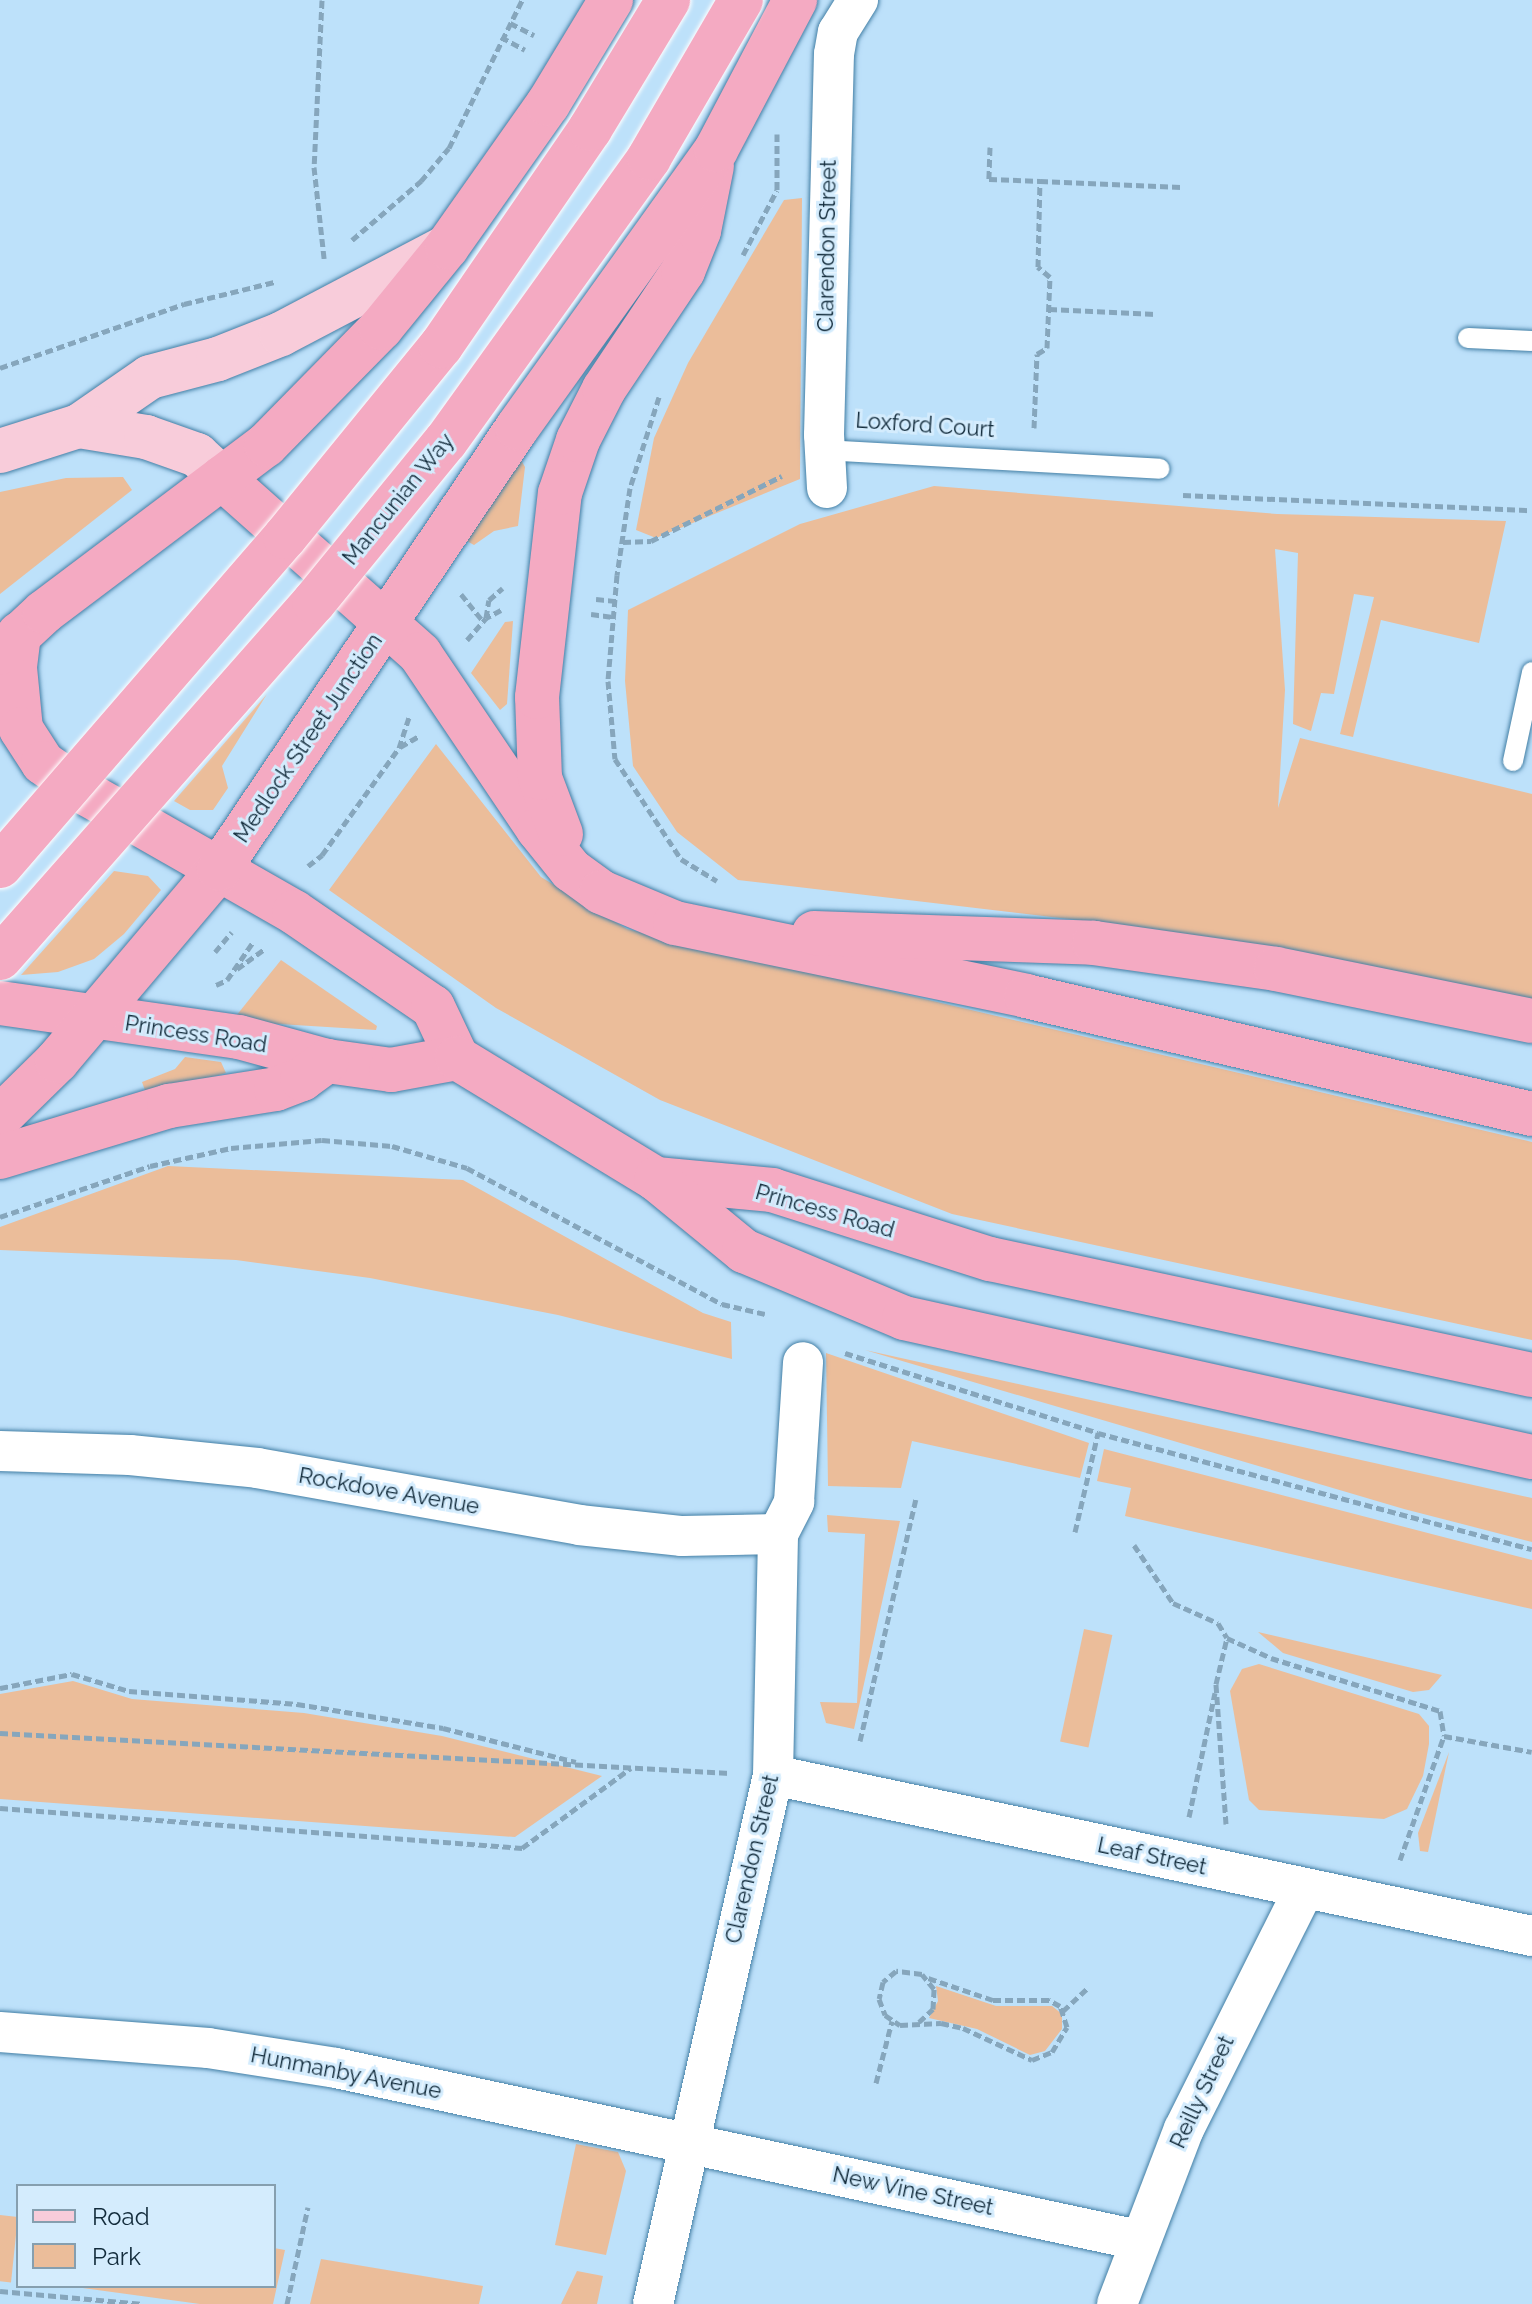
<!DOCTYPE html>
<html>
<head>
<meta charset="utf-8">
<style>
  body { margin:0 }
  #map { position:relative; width:1532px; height:2304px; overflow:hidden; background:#bde1fa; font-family:Raleway,sans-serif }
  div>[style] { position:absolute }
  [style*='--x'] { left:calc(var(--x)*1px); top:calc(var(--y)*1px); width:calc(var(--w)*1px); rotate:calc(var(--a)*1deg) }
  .green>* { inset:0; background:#ebbd9a; transform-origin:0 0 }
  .path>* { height:5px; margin-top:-2.5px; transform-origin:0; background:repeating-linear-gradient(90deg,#86a6bc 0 8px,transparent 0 12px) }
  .roads { filter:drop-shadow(0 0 2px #437fa5) drop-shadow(0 0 2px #437fa5) }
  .lane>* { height:20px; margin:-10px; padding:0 10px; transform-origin:10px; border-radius:10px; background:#fff }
  .street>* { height:40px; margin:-20px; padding:0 20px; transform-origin:20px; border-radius:20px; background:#fff }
  .primary>* { height:44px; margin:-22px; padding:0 22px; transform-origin:22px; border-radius:22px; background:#f8ccda }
  .highway>* { height:44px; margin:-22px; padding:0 22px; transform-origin:22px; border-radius:22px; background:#f4aac2 }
  .bridges { filter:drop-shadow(0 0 2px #fff) drop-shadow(0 0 2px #fff) }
  .highway-bridge>* { height:44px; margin:-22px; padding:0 22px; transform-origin:22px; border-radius:22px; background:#f4aac2 }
  span { translate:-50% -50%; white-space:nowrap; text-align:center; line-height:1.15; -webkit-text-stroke:6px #d4ecfd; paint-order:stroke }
  .street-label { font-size:22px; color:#122b3b }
  .legend { position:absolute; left:16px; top:2184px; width:260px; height:104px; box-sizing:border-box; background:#d4ecfd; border:2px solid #869faf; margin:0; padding:10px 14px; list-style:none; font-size:24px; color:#122b3b }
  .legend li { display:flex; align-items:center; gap:16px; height:40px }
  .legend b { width:40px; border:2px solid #869faf }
</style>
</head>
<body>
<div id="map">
  <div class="green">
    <div style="clip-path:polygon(802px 198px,800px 479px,656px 538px,636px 530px,654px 438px,688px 363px,784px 200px)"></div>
    <div style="clip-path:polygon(520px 458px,525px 467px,518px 526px,494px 531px,474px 545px,465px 540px)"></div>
    <div style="clip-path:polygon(123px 477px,132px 490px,0 594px,0 492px,66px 478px)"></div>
    <div style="clip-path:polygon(934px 486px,1277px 514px,1506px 521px,1479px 643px,1381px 620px,1353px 737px,1340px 734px,1374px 597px,1354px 594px,1334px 694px,1321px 693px,1311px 731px,1293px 724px,1298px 553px,1275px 549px,1285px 690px,1278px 808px,1300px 738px,1532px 794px,1532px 1000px,1077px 920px,738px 880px,677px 832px,633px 766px,625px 681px,628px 610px,800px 524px)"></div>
    <div style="clip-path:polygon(513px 621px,507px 704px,500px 710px,471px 673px,505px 622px)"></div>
    <div style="clip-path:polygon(267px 694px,222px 766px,228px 788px,213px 810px,190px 810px,174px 801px)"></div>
    <div style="clip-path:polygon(436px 744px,541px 877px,627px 929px,1532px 1142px,1532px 1340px,952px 1214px,660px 1100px,496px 1008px,329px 890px)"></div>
    <div style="clip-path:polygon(114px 871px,148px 876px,161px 890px,124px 934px,94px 959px,58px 972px,21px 975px)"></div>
    <div style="clip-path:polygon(281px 960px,377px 1026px,376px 1030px,232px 1021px)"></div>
    <div style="clip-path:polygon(185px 1057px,221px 1062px,226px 1073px,147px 1096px,142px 1082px,175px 1069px)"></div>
    <div style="clip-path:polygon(168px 1166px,463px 1180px,703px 1313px,731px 1322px,732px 1359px,558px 1315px,370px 1278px,236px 1260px,0 1250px,0 1227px)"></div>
    <div style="clip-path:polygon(865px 1350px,1532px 1498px,1532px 1542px,1404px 1509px)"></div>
    <div style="clip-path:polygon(826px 1353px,1089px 1443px,1080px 1478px,912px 1441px,901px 1488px,828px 1486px)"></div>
    <div style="clip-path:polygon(1104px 1449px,1532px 1560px,1532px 1609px,1125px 1516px,1131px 1488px,1097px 1481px)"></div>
    <div style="clip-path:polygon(827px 1515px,900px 1521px,854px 1729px,826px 1723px,820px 1702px,857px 1703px,865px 1534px,828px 1532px)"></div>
    <div style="left:1084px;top:1629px;width:29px;height:115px;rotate:12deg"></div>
    <div style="clip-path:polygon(1258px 1632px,1442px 1675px,1429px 1690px,1413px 1692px,1283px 1653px)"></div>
    <div style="clip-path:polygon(1259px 1664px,1419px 1714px,1429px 1726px,1429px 1744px,1423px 1776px,1407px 1809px,1384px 1819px,1259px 1810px,1249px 1800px,1230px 1691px,1242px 1669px)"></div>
    <div style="clip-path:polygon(73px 1681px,132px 1699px,304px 1713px,442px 1736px,602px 1776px,515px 1837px,0 1799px,0 1694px)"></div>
    <div style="clip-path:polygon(1449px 1752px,1428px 1852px,1420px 1851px,1418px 1833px)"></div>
    <div style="clip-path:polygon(936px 1986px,996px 2006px,1052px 2006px,1062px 2014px,1062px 2029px,1045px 2051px,1030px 2055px,977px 2029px,929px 2018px,938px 2001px)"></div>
    <div style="clip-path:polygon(576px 2144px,618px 2152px,626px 2171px,606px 2255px,555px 2245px)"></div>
    <div style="left:0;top:2215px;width:18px;height:66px;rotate:6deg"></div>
    <div style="clip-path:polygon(274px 2248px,285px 2250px,273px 2304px,200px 2304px,68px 2286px,274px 2286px)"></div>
    <div style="clip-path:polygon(321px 2259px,483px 2286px,479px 2304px,310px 2304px)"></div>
    <div style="clip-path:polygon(577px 2271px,603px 2276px,597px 2304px,561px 2304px)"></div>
  </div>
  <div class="path">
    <div style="--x:322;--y:0;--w:167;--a:92.7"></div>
    <div style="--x:314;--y:167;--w:92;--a:83.7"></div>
    <div style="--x:510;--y:23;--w:27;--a:27"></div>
    <div style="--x:501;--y:37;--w:27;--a:28"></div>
    <div style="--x:990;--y:147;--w:32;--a:92"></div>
    <div style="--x:989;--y:179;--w:51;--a:2.2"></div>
    <div style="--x:352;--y:240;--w:91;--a:-40.5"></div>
    <div style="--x:421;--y:181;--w:43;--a:-49.7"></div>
    <div style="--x:449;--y:148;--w:165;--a:-63.7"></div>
    <div style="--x:743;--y:255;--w:73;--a:-62.4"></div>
    <div style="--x:777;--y:190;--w:56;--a:-90"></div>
    <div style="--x:1049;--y:309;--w:107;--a:2.7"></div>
    <div style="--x:0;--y:368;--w:195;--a:-19.2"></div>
    <div style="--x:184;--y:304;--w:93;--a:-13.7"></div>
    <div style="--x:659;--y:397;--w:96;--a:107.7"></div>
    <div style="--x:630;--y:488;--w:88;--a:98.5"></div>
    <div style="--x:617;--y:575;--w:106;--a:94.9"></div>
    <div style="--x:608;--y:681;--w:78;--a:84.9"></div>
    <div style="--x:615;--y:759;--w:120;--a:56.6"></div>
    <div style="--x:681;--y:859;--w:42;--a:31.4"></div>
    <div style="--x:1034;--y:428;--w:74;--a:-87.7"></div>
    <div style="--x:1037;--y:354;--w:12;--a:-31"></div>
    <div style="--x:1047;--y:348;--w:71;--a:-87.6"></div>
    <div style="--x:1050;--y:277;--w:16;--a:-140"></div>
    <div style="--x:1038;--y:267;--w:86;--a:-88.7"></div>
    <div style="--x:1040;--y:181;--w:141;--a:2.4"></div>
    <div style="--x:1183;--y:495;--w:348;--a:2.5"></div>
    <div style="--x:623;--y:542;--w:28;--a:-2"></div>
    <div style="--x:651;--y:541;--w:146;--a:-26.4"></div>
    <div style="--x:461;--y:594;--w:36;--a:51"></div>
    <div style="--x:596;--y:599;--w:18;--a:6"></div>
    <div style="--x:501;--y:610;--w:17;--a:152"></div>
    <div style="--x:486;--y:618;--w:18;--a:-81"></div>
    <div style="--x:489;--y:600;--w:18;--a:-41"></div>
    <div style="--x:591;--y:614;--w:22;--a:8"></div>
    <div style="--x:467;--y:640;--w:29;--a:-49"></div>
    <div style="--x:400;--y:747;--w:22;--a:-30"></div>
    <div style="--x:308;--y:866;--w:18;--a:-38"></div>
    <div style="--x:322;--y:855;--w:132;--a:-54.3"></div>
    <div style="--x:399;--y:748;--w:32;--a:-72"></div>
    <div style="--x:215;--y:952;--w:26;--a:-50"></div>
    <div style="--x:237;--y:969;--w:34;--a:-36"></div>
    <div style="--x:216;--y:985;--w:12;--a:-24"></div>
    <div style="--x:227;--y:980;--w:46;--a:-55.6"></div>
    <div style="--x:0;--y:1217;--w:158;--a:-18.8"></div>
    <div style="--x:150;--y:1166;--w:83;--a:-12.5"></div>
    <div style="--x:231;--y:1148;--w:91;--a:-5"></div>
    <div style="--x:322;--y:1140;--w:70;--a:4.9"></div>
    <div style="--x:392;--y:1146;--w:78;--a:16.3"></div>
    <div style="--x:467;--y:1168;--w:289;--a:28.1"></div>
    <div style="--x:722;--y:1304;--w:44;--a:13.1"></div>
    <div style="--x:845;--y:1353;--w:265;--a:17.5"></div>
    <div style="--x:1098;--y:1433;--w:449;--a:15"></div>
    <div style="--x:1075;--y:1532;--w:102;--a:-76.9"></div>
    <div style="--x:1134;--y:1545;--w:70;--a:56.1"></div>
    <div style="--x:1173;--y:1603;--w:49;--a:24"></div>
    <div style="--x:1218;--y:1623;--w:17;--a:59"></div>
    <div style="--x:1227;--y:1638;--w:48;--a:24.4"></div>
    <div style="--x:1271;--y:1658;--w:177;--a:17.4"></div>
    <div style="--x:1440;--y:1711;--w:25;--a:81"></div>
    <div style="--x:1444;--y:1736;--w:89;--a:10.3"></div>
    <div style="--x:0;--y:1688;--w:73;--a:-11"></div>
    <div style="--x:72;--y:1674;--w:59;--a:16.6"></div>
    <div style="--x:129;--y:1691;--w:169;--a:4.4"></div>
    <div style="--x:297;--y:1704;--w:148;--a:9.3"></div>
    <div style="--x:443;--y:1728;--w:137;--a:14.3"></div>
    <div style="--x:0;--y:1733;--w:731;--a:3.14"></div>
    <div style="--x:860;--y:1741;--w:248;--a:-77"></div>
    <div style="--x:0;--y:1808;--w:524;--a:4.38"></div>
    <div style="--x:522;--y:1848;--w:135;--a:-36.3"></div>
    <div style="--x:1189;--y:1817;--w:127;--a:-78.2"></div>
    <div style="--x:1226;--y:1824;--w:140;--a:-94.1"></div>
    <div style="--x:1216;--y:1684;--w:47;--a:-76.6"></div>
    <div style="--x:1400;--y:1860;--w:132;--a:-70.5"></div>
    <div style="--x:1063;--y:2011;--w:35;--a:-43"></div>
    <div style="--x:919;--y:2022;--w:19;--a:-43"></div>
    <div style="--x:933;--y:2009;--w:20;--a:-87"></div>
    <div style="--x:934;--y:1989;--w:19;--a:-129"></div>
    <div style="--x:922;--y:1974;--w:26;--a:-173"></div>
    <div style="--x:896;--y:1971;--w:17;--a:140"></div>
    <div style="--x:883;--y:1982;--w:17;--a:103"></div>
    <div style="--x:879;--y:1999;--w:17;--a:69"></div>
    <div style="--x:885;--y:2015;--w:18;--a:34"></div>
    <div style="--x:900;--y:2025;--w:41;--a:-2.8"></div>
    <div style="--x:941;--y:2023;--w:23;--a:13"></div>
    <div style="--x:963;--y:2028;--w:76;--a:24.9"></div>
    <div style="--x:1032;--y:2060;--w:22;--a:-22"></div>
    <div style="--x:1052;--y:2052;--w:29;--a:-59"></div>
    <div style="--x:1067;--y:2027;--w:22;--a:-108"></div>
    <div style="--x:1060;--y:2006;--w:13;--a:-151"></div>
    <div style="--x:1049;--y:2000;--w:56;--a:180"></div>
    <div style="--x:993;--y:2000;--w:72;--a:-161.3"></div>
    <div style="--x:876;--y:2083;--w:64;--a:-75.5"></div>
    <div style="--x:0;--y:2291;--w:144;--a:5.2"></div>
    <div style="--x:287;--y:2304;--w:99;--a:-77.8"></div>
  </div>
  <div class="roads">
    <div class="lane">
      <div style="--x:1468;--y:338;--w:64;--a:2.7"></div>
      <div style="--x:824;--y:450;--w:336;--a:3.2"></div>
      <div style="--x:1513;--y:761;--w:91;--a:-77.9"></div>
    </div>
    <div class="street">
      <div style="--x:827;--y:488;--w:53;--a:-93.2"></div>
      <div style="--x:824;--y:435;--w:381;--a:-88.5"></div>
      <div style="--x:834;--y:54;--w:22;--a:-80"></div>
      <div style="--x:838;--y:32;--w:38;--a:-58"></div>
      <div style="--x:0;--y:1451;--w:130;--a:1.8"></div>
      <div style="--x:130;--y:1455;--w:128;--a:5.8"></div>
      <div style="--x:257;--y:1468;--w:327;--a:10"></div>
      <div style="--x:579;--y:1525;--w:104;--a:6.1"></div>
      <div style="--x:682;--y:1536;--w:96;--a:-1.2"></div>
      <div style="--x:773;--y:1775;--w:776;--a:11.98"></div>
      <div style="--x:0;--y:2032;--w:209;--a:4.4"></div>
      <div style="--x:208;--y:2048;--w:130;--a:8.9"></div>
      <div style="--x:336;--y:2068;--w:820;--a:12.1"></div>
      <div style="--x:653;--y:2304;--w:542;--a:-77.22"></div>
      <div style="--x:773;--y:1775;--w:241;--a:-88.8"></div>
      <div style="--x:778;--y:1534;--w:36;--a:-63"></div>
      <div style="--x:794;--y:1502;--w:140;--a:-86.3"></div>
      <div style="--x:1117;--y:2304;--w:187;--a:-69.1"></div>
      <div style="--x:1184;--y:2129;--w:268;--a:-63.4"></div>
    </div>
    <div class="primary">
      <div style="--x:79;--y:426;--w:86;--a:-34.6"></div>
      <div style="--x:150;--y:377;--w:70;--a:-14.8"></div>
      <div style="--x:218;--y:359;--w:68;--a:-21.6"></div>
      <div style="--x:281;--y:334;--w:187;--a:-27.7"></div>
      <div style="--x:0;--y:451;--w:83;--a:-17.6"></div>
      <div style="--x:79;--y:426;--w:68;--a:9.3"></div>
      <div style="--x:146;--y:437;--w:54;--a:19.4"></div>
      <div style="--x:197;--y:455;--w:34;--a:43"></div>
    </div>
    <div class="highway">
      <div style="--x:222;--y:478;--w:265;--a:41.6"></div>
      <div style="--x:420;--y:654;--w:211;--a:56"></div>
      <div style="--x:538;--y:829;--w:53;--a:51.2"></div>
      <div style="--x:571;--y:870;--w:37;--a:36"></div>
      <div style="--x:601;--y:892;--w:80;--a:22.7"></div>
      <div style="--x:675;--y:923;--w:359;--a:11.7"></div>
      <div style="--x:1026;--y:996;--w:520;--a:13.13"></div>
      <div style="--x:19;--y:634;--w:34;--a:97"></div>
      <div style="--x:15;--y:668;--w:61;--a:84.4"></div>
      <div style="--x:21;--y:729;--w:40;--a:57.1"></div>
      <div style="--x:43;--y:763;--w:56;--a:34.8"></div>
      <div style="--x:89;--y:795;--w:236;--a:29.7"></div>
      <div style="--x:294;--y:912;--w:168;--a:34.4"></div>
      <div style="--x:433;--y:1007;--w:56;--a:64.8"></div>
      <div style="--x:0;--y:653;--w:60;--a:-43"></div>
      <div style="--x:44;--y:612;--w:278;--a:-37"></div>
      <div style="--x:266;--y:445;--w:164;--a:-45.5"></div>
      <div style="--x:381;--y:328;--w:104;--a:-50.8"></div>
      <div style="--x:447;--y:247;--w:175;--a:-54.8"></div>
      <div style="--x:548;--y:104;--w:122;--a:-58.8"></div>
      <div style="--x:561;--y:834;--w:60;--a:-110.6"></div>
      <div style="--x:540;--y:778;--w:81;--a:-92.1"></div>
      <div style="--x:537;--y:697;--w:205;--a:-83.6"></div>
      <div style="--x:560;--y:493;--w:56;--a:-71.2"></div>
      <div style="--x:578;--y:440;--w:57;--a:-63"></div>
      <div style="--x:604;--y:389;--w:142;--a:-56.2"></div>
      <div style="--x:683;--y:271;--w:43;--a:-68.2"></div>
      <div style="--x:699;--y:231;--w:66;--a:-78.7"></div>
      <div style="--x:814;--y:933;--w:280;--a:2"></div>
      <div style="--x:1094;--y:943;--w:184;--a:8.1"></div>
      <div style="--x:1276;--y:969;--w:261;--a:11.5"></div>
      <div style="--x:0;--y:1003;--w:241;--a:8.1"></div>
      <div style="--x:239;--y:1037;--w:91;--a:15.3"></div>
      <div style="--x:327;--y:1061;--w:65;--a:8"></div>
      <div style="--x:391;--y:1070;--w:67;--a:-10.3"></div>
      <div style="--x:457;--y:1058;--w:233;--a:31.3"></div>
      <div style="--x:656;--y:1179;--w:117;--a:5.4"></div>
      <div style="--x:772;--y:1190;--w:229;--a:17.6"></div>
      <div style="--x:990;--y:1259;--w:554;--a:12.08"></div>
      <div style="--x:0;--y:1117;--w:80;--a:-44.5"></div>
      <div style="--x:57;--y:1061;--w:251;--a:-49.8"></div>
      <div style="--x:219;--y:869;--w:532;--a:-55.95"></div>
      <div style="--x:517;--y:428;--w:342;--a:-54.4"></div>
      <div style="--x:716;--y:150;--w:170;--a:-62.2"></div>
      <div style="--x:0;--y:1157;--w:177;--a:-16.8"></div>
      <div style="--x:169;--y:1106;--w:108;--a:-9"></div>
      <div style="--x:276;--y:1089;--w:28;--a:-21"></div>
      <div style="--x:302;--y:1079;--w:31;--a:-36"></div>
      <div style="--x:656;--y:1179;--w:114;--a:39.3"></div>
      <div style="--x:744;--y:1251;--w:173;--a:22.7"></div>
      <div style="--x:904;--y:1318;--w:643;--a:12.48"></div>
    </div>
  </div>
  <div class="bridges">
    <div class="highway-bridge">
      <div style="--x:0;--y:866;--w:435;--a:-49.1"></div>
      <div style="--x:285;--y:537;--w:247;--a:-50.8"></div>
      <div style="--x:441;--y:346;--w:263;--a:-55.5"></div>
      <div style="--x:590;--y:129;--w:151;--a:-58.8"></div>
      <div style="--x:0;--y:958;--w:475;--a:-48.6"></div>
      <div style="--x:314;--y:602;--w:208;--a:-50.7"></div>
      <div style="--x:446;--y:441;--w:348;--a:-54.3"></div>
      <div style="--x:649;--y:158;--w:183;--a:-59.8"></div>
    </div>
  </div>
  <div class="street-label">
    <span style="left:827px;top:246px;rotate:-89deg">Clarendon Street</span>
    <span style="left:925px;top:425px;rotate:4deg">Loxford Court</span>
    <span style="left:398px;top:499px;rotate:-51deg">Mancunian Way</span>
    <span style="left:308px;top:738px;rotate:-56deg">Medlock Street Junction</span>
    <span style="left:196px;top:1034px;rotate:9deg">Princess Road</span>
    <span style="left:825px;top:1211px;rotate:16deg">Princess Road</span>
    <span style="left:389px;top:1491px;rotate:10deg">Rockdove Avenue</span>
    <span style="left:1152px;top:1856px;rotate:12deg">Leaf Street</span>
    <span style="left:752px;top:1859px;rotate:-77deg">Clarendon Street</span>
    <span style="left:346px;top:2073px;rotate:11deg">Hunmanby Avenue</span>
    <span style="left:1202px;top:2092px;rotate:-65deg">Reilly Street</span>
    <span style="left:913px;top:2191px;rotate:12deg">New Vine Street</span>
  </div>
  <ul class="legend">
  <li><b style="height:10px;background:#f8ccda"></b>Road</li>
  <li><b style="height:22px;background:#ebbd9a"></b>Park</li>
  </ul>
</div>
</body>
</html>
